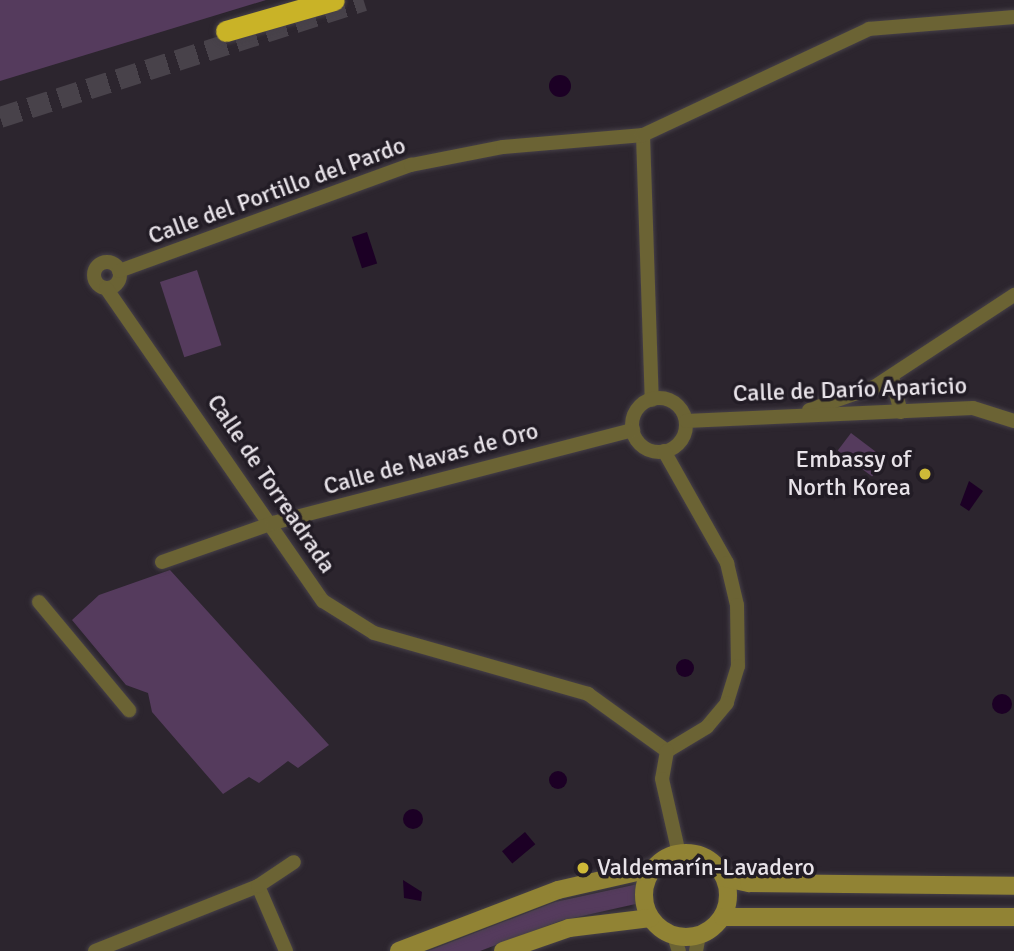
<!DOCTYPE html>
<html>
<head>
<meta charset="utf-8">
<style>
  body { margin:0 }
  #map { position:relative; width:1014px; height:951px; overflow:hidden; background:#2c252e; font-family:Signika,sans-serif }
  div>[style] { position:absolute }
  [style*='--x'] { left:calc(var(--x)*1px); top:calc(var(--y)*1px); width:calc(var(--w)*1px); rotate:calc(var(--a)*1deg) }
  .green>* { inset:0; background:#553b5d; transform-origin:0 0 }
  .water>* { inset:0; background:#1c0025; transform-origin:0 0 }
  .round { border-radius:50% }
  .highway-tunnel>* { height:21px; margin-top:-10.5px; transform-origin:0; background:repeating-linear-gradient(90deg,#48424a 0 21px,transparent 0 31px) }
  .roads { filter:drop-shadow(0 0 2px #464048) drop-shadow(0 0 2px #464048) }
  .street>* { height:14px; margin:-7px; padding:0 7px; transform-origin:7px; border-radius:7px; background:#6b6334 }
  .street>.ring { margin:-7px; padding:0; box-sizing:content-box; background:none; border:14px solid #6b6334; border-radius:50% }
  .secondary>* { height:18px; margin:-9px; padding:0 9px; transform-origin:9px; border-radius:9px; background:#918334 }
  .secondary>.ring { margin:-9px; padding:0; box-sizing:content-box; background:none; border:18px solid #918334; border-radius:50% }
  .highway>* { height:21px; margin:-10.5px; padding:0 10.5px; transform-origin:10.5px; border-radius:10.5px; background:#c9b327 }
  .dots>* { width:19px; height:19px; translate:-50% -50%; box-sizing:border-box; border:4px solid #221c25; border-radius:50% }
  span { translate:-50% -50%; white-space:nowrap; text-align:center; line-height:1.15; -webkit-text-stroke:7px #221c25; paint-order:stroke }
  .street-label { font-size:24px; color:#e8e3e9 }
  .poi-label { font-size:24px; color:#e8e3e9 }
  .right { translate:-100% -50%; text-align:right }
  .left { translate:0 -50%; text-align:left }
</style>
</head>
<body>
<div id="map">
  <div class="green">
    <div style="clip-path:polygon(0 0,266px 0,0 81px)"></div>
    <div style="left:197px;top:270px;width:79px;height:39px;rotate:72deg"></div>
    <div style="left:851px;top:433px;width:43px;height:22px;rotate:37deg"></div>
    <div style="clip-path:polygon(170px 570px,329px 745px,298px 768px,288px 761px,259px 783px,249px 777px,223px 794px,152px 712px,148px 693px,126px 685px,72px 620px,99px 595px)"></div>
    <div style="clip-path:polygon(638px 884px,640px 903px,560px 921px,480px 951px,428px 951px,555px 902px)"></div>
  </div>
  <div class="water">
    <div class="round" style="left:549px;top:75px;width:22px;height:22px"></div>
    <div style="left:367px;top:232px;width:33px;height:16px;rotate:72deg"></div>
    <div style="clip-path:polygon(969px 481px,983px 491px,969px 511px,960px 505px)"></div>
    <div class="round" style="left:676px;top:659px;width:18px;height:18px"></div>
    <div class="round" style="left:992px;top:694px;width:20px;height:20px"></div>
    <div class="round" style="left:549px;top:771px;width:18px;height:18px"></div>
    <div class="round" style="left:403px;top:809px;width:20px;height:20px"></div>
    <div style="left:525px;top:832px;width:16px;height:30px;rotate:50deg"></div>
    <div style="clip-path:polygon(403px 880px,422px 892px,421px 901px,404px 898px)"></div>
  </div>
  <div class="highway-tunnel">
    <div style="--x:0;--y:117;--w:382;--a:-17.8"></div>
  </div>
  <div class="roads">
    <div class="street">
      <div style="--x:643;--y:135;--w:265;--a:88.1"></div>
      <div class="ring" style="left:94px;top:262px;width:12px;height:12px"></div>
      <div style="--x:119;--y:271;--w:311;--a:-20"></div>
      <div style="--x:411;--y:165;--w:94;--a:-11.1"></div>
      <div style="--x:503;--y:147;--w:141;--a:-4.9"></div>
      <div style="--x:643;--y:135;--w:250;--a:-25.1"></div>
      <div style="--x:869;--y:29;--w:145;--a:-4.7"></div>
      <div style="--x:106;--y:288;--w:381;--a:55.3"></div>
      <div style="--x:323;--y:601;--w:60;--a:32.1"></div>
      <div style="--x:374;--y:633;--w:223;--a:15.9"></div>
      <div style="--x:588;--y:694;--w:97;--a:35.8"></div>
      <div style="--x:892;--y:377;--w:36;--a:76"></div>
      <div class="ring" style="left:632px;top:398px;width:40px;height:40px"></div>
      <div style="--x:809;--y:410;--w:69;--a:-19.5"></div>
      <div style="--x:874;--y:387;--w:168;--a:-33.3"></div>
      <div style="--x:686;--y:421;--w:287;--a:-2.6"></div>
      <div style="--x:973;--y:408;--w:43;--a:17.6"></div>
      <div style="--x:664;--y:451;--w:129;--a:60.6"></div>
      <div style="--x:727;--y:563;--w:43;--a:76.6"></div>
      <div style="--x:737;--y:605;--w:61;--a:89.1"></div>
      <div style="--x:738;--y:666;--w:39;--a:107"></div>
      <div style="--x:727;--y:703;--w:31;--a:130"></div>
      <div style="--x:707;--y:727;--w:47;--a:149"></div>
      <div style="--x:667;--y:751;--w:28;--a:100"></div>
      <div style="--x:662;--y:779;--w:77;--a:77.2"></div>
      <div style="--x:162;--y:562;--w:118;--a:-19.4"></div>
      <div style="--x:273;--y:523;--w:372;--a:-14.5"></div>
      <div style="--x:39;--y:602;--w:141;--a:50.2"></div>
      <div style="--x:258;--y:886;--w:71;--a:66.7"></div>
      <div style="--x:674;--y:936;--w:16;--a:72"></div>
      <div style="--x:95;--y:951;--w:175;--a:-21.7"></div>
      <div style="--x:258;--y:886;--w:43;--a:-33.7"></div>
      <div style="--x:696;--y:951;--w:15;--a:-79"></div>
    </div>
    <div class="secondary">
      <div class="ring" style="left:644px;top:853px;width:66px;height:66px"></div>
      <div style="--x:725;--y:878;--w:25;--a:12"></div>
      <div style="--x:749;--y:883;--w:265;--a:0.6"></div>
      <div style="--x:723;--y:917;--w:291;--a:0"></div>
      <div style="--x:399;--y:951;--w:170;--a:-21"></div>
      <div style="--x:558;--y:890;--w:98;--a:-12.9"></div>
      <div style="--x:503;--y:951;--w:70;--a:-19.2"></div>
      <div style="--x:569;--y:928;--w:82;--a:-7"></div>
    </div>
    <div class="highway">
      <div style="--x:226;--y:31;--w:112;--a:-16"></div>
    </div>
  </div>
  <div class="dots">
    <div style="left:925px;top:474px;background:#ceb938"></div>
    <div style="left:583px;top:868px;background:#ceb938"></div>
  </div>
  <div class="street-label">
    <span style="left:277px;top:191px;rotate:-20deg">Calle del Portillo del Pardo</span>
    <span style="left:850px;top:390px;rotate:-2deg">Calle de Darío Aparicio</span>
    <span style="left:431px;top:459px;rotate:-15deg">Calle de Navas de Oro</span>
    <span style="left:271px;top:484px;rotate:56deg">Calle de Torreadrada</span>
  </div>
  <div class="poi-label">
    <span class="right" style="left:911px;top:474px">Embassy of<br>North Korea</span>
    <span class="left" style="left:597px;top:868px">Valdemarín-Lavadero</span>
  </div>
</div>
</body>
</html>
